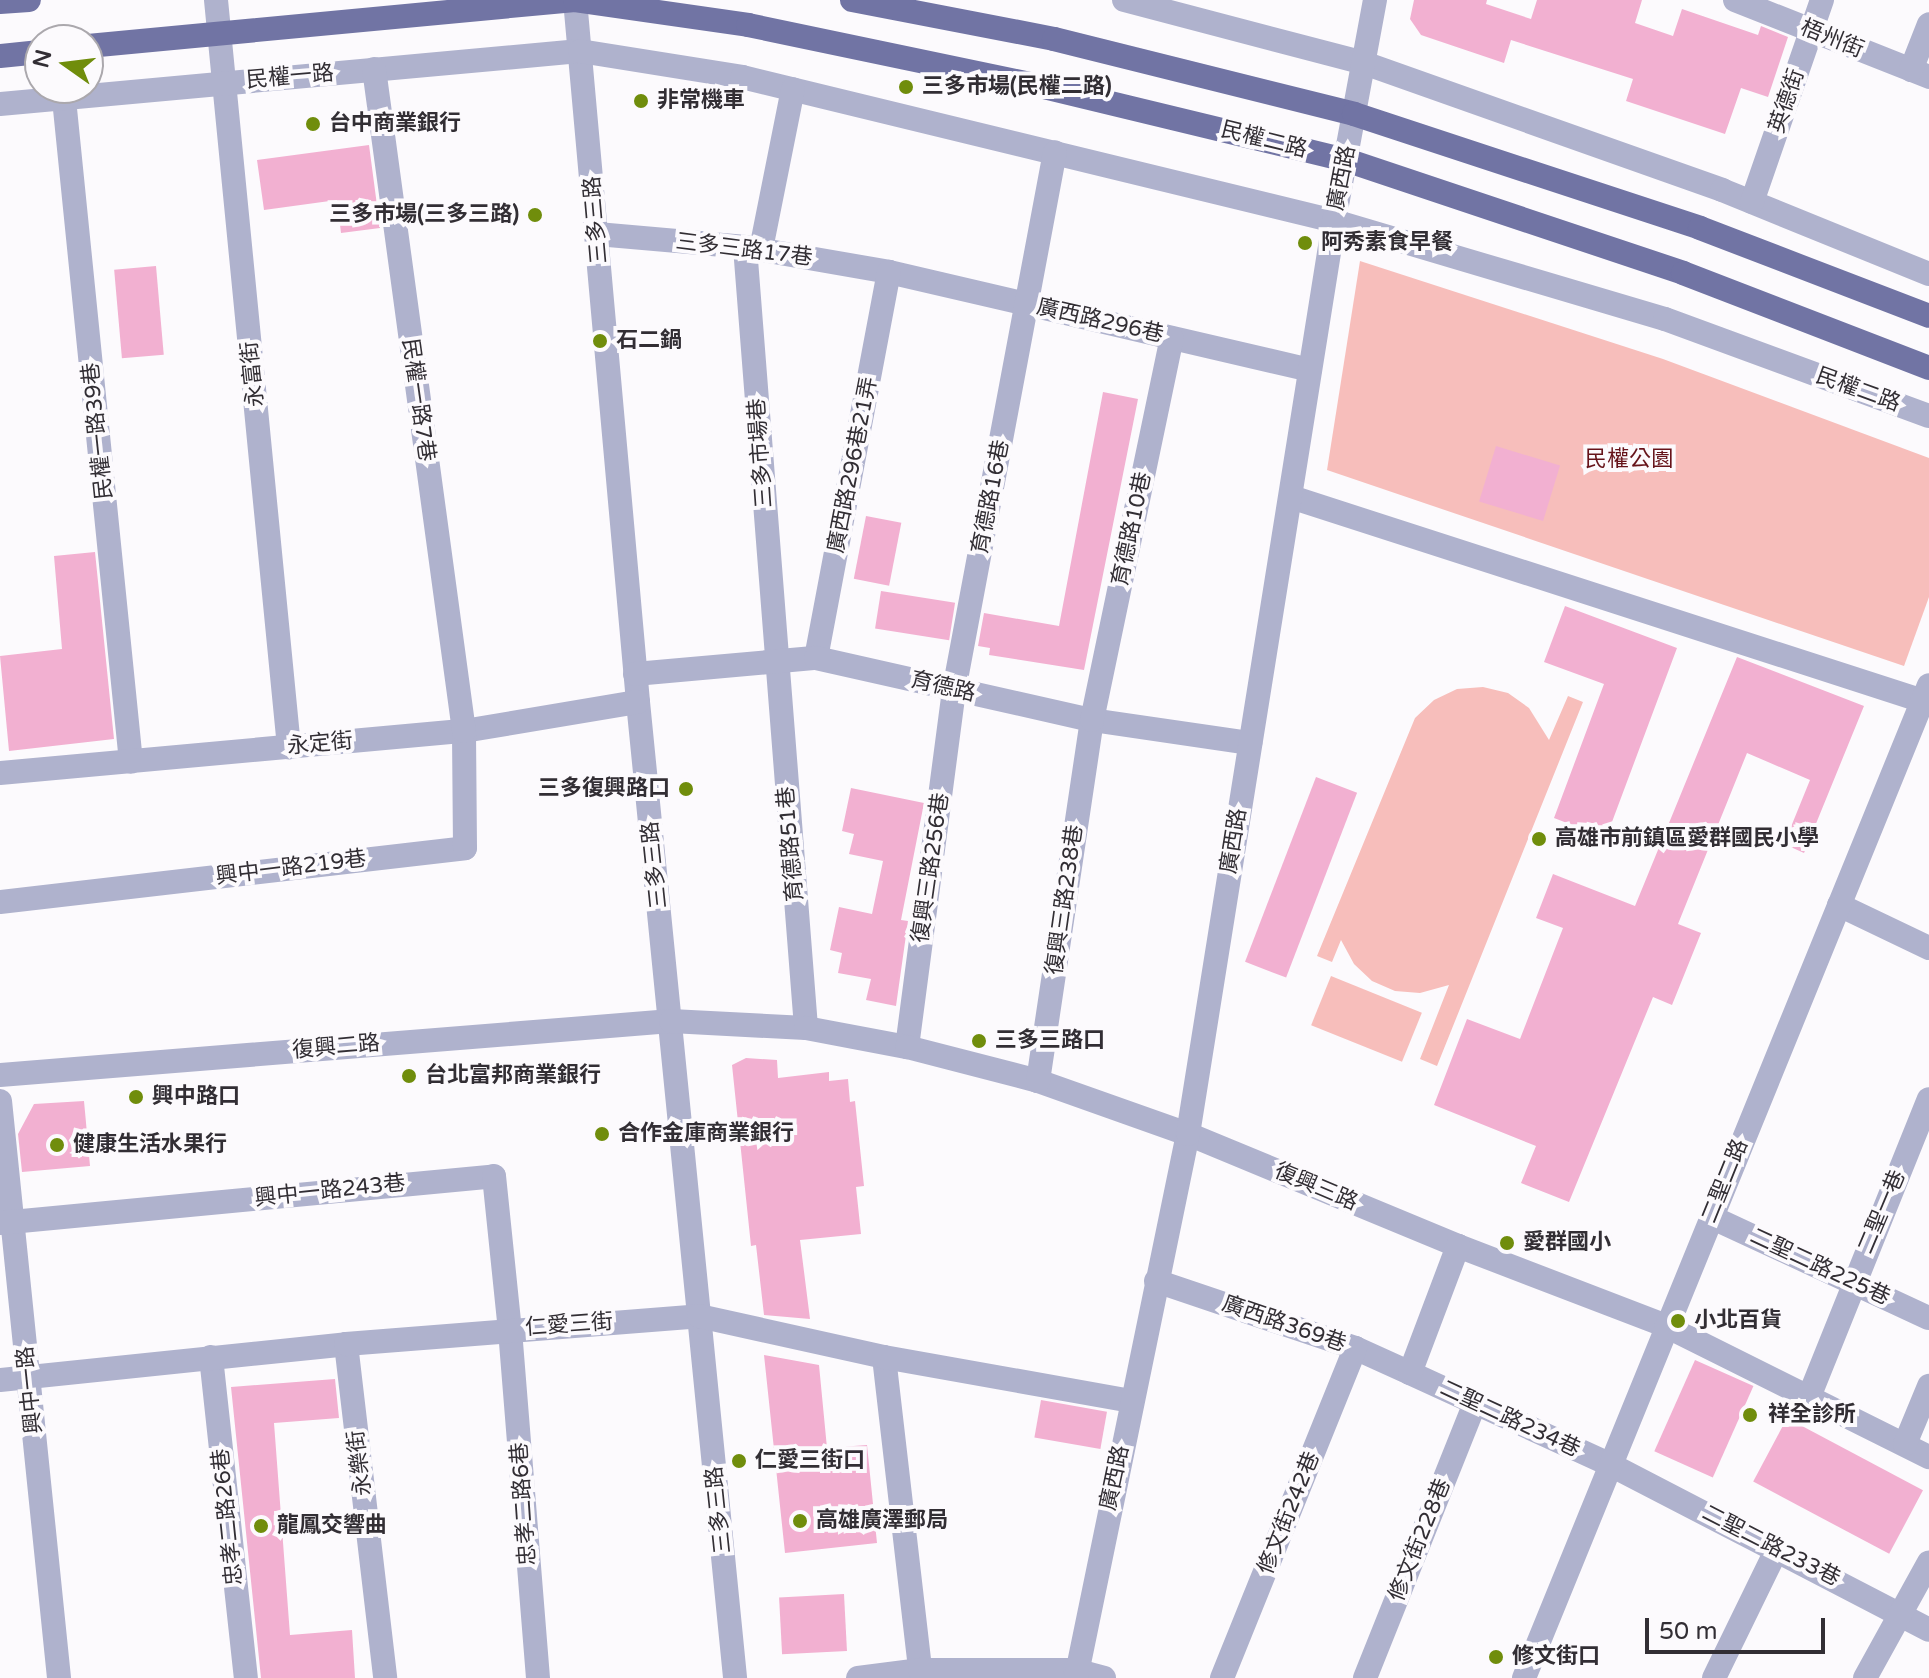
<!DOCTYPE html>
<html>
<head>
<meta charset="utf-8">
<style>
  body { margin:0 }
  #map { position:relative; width:1929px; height:1678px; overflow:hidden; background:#fcfafd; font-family:"Varela Round","Noto Sans TC",sans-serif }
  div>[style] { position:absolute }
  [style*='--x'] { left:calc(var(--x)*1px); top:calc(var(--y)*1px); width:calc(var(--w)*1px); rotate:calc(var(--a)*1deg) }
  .green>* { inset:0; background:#f7bebb; transform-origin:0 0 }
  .building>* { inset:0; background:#f2b0d1; transform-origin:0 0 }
  .minor>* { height:24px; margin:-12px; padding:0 12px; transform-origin:12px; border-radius:12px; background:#afb2cd }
  .major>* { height:24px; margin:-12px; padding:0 12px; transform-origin:12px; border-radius:12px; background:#7174a4 }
  .dots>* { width:22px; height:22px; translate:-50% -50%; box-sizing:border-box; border:4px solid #fcfafd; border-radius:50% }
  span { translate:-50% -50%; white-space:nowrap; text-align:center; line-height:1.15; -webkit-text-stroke:8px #fcfafd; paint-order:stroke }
  .street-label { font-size:22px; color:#322e34 }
  .poi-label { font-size:22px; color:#322e34; font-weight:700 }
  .left { translate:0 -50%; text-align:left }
  .right { translate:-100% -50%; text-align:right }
  .park-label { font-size:22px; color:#66131a }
  .north { position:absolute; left:24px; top:24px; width:80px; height:80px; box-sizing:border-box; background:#fcfafd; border:2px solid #aba8ad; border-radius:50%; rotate:284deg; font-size:22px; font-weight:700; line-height:32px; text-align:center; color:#322e34 }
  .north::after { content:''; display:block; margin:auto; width:28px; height:36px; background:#708d0c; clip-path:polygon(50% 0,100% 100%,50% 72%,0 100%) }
  .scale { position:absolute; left:1645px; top:1618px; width:180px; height:36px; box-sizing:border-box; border:4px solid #322e34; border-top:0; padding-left:10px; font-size:24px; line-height:28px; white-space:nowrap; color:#322e34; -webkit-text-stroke:6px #fcfafd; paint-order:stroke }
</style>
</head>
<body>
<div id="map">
  <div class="green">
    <div style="clip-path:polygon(1360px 261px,1663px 359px,1929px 458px,1929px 597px,1904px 666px,1327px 470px)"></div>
    <div style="clip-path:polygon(1483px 687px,1508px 693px,1529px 708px,1549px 740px,1568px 696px,1583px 702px,1437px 1066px,1420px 1059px,1449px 985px,1420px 993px,1395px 991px,1372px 981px,1354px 964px,1341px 940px,1332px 962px,1317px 956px,1415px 718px,1434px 700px,1457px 689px)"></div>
    <div style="left:1331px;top:976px;width:98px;height:53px;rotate:22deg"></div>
  </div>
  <div class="building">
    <div style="clip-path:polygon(1414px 0,1487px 0,1486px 4px,1531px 19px,1537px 0,1642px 0,1635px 23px,1673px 36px,1682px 9px,1758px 35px,1761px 26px,1788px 37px,1768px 97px,1741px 88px,1725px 134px,1626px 101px,1633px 79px,1511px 40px,1504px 63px,1421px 35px,1410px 19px)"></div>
    <div style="clip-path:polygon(369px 145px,380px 228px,341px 233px,337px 200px,264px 210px,257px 160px)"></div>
    <div style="left:156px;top:266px;width:89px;height:42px;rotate:85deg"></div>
    <div style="clip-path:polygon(1103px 392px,1138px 399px,1084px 670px,989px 655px,990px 648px,978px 646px,984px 613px,1059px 626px)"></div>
    <div style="left:1496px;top:446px;width:67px;height:58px;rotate:17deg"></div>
    <div style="left:866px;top:516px;width:36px;height:64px;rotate:11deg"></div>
    <div style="clip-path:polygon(95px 552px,114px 739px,9px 751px,0 656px,62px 649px,54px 556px)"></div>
    <div style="left:881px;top:591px;width:75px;height:38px;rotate:9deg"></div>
    <div style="clip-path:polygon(1565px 606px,1677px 648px,1606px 838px,1554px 818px,1604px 684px,1544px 662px)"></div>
    <div style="clip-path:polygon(1737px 657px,1864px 706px,1804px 853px,1784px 844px,1810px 780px,1747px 753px,1678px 924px,1701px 933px,1672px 1005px,1653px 997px,1569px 1202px,1521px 1183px,1536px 1146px,1434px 1105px,1467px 1019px,1520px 1039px,1563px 928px,1536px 918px,1553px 874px,1635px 906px)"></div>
    <div style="left:1316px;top:777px;width:44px;height:198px;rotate:21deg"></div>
    <div style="clip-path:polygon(851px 788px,924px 803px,901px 920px,908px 921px,896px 1006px,866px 1000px,871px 979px,838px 973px,842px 953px,830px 950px,839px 907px,872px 914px,883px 861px,849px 854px,854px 834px,842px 831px)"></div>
    <div style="clip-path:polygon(746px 1058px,777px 1060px,778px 1078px,829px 1072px,829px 1081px,848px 1079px,850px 1102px,855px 1101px,864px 1186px,856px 1187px,861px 1234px,800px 1240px,810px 1319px,764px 1315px,756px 1245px,751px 1246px,732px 1065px)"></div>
    <div style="clip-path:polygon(84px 1101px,90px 1166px,22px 1172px,18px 1134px,34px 1104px)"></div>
    <div style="clip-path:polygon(764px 1355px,819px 1365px,827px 1448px,867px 1445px,877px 1543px,785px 1553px)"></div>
    <div style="left:1695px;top:1360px;width:64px;height:100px;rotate:24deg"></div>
    <div style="clip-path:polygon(335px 1379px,339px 1418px,274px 1423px,290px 1635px,352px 1630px,355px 1678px,261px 1678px,231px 1387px)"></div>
    <div style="left:1041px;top:1400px;width:67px;height:38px;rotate:10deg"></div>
    <div style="left:1787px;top:1418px;width:154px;height:72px;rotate:28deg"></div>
    <div style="left:844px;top:1594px;width:57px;height:65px;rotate:87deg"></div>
  </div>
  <div class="minor">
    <div style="--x:216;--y:0;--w:751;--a:84.42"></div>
    <div style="--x:575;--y:0;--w:705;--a:84.87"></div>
    <div style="--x:638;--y:702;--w:981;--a:84.32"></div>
    <div style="--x:1124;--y:0;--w:248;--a:14.7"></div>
    <div style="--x:1364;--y:63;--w:380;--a:19.5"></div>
    <div style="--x:1722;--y:190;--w:223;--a:22.1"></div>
    <div style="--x:1735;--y:0;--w:209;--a:21.6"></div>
    <div style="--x:1911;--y:70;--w:49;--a:-68.6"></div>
    <div style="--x:64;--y:99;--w:666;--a:84.23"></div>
    <div style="--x:0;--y:104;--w:582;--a:-5.22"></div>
    <div style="--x:580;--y:51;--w:164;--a:9.1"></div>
    <div style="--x:742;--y:77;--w:609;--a:13.67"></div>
    <div style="--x:1334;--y:221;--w:345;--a:16.5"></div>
    <div style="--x:1665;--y:319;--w:281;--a:20.2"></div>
    <div style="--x:1752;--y:202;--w:214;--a:-70.9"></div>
    <div style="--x:597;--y:234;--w:149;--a:5"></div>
    <div style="--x:745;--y:247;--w:146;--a:9.8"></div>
    <div style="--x:889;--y:272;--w:432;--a:13.1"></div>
    <div style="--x:745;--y:247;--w:783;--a:85.53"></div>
    <div style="--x:761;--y:249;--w:163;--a:-78.7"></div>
    <div style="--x:1291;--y:497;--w:664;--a:17.89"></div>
    <div style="--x:816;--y:658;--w:393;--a:-79.3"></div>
    <div style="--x:635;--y:674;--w:182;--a:-5.1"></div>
    <div style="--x:816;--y:658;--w:283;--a:12.7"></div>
    <div style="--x:1092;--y:720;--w:160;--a:8.3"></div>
    <div style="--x:0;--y:773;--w:466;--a:-5.2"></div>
    <div style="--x:464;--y:731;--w:176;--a:-9.5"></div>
    <div style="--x:0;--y:902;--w:468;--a:-6.6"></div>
    <div style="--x:465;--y:848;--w:117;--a:-90.5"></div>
    <div style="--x:464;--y:731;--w:668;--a:-97.74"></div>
    <div style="--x:1839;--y:905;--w:100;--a:25.5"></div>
    <div style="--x:907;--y:1047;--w:360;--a:-82.5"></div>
    <div style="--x:954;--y:690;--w:547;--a:-79.37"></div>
    <div style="--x:0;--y:1075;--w:673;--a:-4.6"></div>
    <div style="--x:671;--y:1021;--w:135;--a:3"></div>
    <div style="--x:806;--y:1028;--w:103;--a:10.7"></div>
    <div style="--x:907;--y:1047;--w:135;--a:14.5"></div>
    <div style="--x:1038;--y:1081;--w:159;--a:19.5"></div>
    <div style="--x:1188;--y:1134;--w:292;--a:22.5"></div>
    <div style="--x:1458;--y:1246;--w:223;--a:21"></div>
    <div style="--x:1666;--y:1326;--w:294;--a:26.5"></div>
    <div style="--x:1038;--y:1081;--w:365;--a:-81.5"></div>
    <div style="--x:1092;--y:720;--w:390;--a:-78.2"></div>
    <div style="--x:0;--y:1101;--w:580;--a:84.16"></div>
    <div style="--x:1711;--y:1217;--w:240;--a:24.9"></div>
    <div style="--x:0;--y:1223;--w:496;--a:-5.4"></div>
    <div style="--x:494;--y:1176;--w:155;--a:84.1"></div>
    <div style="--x:510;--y:1330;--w:349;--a:85.4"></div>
    <div style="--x:1156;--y:1281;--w:210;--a:18.6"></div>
    <div style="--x:1355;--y:1348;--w:60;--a:24.4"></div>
    <div style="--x:1410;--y:1373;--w:221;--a:24.6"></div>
    <div style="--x:1611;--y:1465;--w:358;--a:27.4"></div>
    <div style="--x:346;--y:1344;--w:336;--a:83.3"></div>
    <div style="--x:211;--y:1357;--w:323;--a:83.8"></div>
    <div style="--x:884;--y:1357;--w:323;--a:83.4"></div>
    <div style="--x:1410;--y:1373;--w:136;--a:-69.3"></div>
    <div style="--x:0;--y:1380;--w:348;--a:-5.9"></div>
    <div style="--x:346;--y:1344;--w:354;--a:-4.5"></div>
    <div style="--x:699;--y:1316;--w:189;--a:12.5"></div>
    <div style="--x:884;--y:1357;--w:251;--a:10.1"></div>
    <div style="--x:1809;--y:1397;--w:321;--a:-68.1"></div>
    <div style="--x:1905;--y:1444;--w:63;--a:-67.5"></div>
    <div style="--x:858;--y:1678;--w:63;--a:-7.4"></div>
    <div style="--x:920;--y:1670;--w:155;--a:0"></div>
    <div style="--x:1075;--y:1670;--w:30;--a:15"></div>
    <div style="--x:1076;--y:1678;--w:555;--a:-78.37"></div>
    <div style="--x:1188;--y:1134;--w:925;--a:-80.91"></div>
    <div style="--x:1334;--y:221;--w:225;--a:-79.5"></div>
    <div style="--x:1222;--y:1678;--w:356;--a:-68"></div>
    <div style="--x:1365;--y:1678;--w:296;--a:-68.2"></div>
    <div style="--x:1524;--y:1678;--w:1072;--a:-67.81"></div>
    <div style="--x:1714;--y:1678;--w:144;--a:-64"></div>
    <div style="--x:1865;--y:1678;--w:132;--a:-61.1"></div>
  </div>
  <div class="major">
    <div style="--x:852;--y:0;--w:206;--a:10.9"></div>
    <div style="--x:1054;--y:39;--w:309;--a:14"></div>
    <div style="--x:1354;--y:114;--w:364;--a:18.2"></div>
    <div style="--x:1700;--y:228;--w:245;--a:21"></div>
    <div style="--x:0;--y:2;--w:29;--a:-4"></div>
    <div style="--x:88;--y:46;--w:489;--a:-5.4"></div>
    <div style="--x:575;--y:0;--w:175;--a:8.2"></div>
    <div style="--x:748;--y:25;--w:302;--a:11.8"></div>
    <div style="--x:1044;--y:87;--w:311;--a:13.6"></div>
    <div style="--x:1346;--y:160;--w:355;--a:18.5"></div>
    <div style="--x:1683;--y:273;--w:264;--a:21.1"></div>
    <div style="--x:0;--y:56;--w:40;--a:-5.7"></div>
  </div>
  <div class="dots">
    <div style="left:906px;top:87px;background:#708d0c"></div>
    <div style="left:641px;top:101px;background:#708d0c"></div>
    <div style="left:313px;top:124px;background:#708d0c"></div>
    <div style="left:535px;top:215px;background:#708d0c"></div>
    <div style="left:1305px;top:243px;background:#708d0c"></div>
    <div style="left:600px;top:341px;background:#708d0c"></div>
    <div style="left:686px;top:789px;background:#708d0c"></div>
    <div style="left:1539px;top:839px;background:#708d0c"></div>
    <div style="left:979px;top:1041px;background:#708d0c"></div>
    <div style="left:409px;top:1076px;background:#708d0c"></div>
    <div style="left:136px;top:1097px;background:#708d0c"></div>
    <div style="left:602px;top:1134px;background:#708d0c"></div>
    <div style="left:57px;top:1145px;background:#708d0c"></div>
    <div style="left:1507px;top:1243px;background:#708d0c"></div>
    <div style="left:1678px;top:1321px;background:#708d0c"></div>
    <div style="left:1750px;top:1415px;background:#708d0c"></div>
    <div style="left:739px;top:1461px;background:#708d0c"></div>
    <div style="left:800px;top:1521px;background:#708d0c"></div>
    <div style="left:261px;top:1526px;background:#708d0c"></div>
    <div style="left:1496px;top:1657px;background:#708d0c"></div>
  </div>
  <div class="street-label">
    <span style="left:1832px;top:39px;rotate:22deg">梧州街</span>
    <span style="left:290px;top:77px;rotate:-5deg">民權一路</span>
    <span style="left:1787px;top:101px;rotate:-71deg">英德街</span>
    <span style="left:1264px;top:140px;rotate:14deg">民權二路</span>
    <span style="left:1342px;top:178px;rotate:-79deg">廣西路</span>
    <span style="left:596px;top:220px;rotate:-95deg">三多三路</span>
    <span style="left:744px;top:250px;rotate:7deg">三多三路17巷</span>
    <span style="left:1100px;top:321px;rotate:13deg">廣西路296巷</span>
    <span style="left:253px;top:374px;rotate:-96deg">永富街</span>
    <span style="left:1858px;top:390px;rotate:20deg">民權二路</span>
    <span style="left:418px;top:400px;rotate:82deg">民權一路7巷</span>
    <span style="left:98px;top:431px;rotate:-96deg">民權一路39巷</span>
    <span style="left:761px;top:453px;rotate:-94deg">三多市場巷</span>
    <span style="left:853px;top:465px;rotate:-79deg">廣西路296巷21弄</span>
    <span style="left:991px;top:497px;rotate:-79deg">育德路16巷</span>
    <span style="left:1132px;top:529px;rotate:-78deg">育德路10巷</span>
    <span style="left:943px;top:687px;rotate:13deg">育德路</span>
    <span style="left:320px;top:744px;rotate:-5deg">永定街</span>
    <span style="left:1234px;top:841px;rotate:-81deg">廣西路</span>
    <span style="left:791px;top:844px;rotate:-95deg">育德路51巷</span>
    <span style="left:655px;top:865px;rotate:-96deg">三多三路</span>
    <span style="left:291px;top:868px;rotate:-7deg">興中一路219巷</span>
    <span style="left:931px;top:868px;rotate:-82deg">復興三路256巷</span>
    <span style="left:1065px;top:900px;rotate:-82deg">復興三路238巷</span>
    <span style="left:336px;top:1047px;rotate:-5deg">復興二路</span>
    <span style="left:1725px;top:1181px;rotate:-68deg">二聖二路</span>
    <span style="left:1316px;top:1187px;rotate:23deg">復興三路</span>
    <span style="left:330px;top:1191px;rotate:-6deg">興中一路243巷</span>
    <span style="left:1882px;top:1212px;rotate:-67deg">二聖一巷</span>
    <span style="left:1820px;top:1267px;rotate:25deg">二聖二路225巷</span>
    <span style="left:1284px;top:1324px;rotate:19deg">廣西路369巷</span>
    <span style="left:569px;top:1325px;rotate:-4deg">仁愛三街</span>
    <span style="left:30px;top:1390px;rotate:-96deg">興中一路</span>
    <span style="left:1510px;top:1419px;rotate:25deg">二聖二路234巷</span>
    <span style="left:360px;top:1463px;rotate:-97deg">永樂街</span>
    <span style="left:1115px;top:1478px;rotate:-78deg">廣西路</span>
    <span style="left:524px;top:1504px;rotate:-94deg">忠孝二路6巷</span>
    <span style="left:719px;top:1510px;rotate:-96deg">三多三路</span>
    <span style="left:1289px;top:1513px;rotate:-68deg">修文街242巷</span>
    <span style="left:228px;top:1517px;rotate:-96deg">忠孝二路26巷</span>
    <span style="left:1420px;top:1540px;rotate:-68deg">修文街228巷</span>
    <span style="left:1771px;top:1546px;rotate:27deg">二聖二路233巷</span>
  </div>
  <div class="poi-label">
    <span class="left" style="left:922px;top:87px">三多市場(民權二路)</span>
    <span class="left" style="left:657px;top:101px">非常機車</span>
    <span class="left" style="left:329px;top:124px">台中商業銀行</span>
    <span class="right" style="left:519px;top:215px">三多市場(三多三路)</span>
    <span class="left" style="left:1321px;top:243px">阿秀素食早餐</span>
    <span class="left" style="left:616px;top:341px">石二鍋</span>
    <span class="right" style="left:670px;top:789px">三多復興路口</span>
    <span class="left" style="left:1555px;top:839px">高雄市前鎮區愛群國民小學</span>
    <span class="left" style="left:995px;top:1041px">三多三路口</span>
    <span class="left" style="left:425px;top:1076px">台北富邦商業銀行</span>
    <span class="left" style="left:152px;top:1097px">興中路口</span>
    <span class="left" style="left:618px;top:1134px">合作金庫商業銀行</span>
    <span class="left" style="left:73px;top:1145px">健康生活水果行</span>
    <span class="left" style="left:1523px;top:1243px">愛群國小</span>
    <span class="left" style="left:1694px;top:1321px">小北百貨</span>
    <span class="left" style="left:1768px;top:1415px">祥全診所</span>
    <span class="left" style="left:755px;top:1461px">仁愛三街口</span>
    <span class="left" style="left:816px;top:1521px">高雄廣澤郵局</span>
    <span class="left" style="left:277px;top:1526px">龍鳳交響曲</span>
    <span class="left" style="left:1512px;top:1657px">修文街口</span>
  </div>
  <div class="park-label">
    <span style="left:1629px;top:460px">民權公園</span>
  </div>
  <div class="north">N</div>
  <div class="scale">50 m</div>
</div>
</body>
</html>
